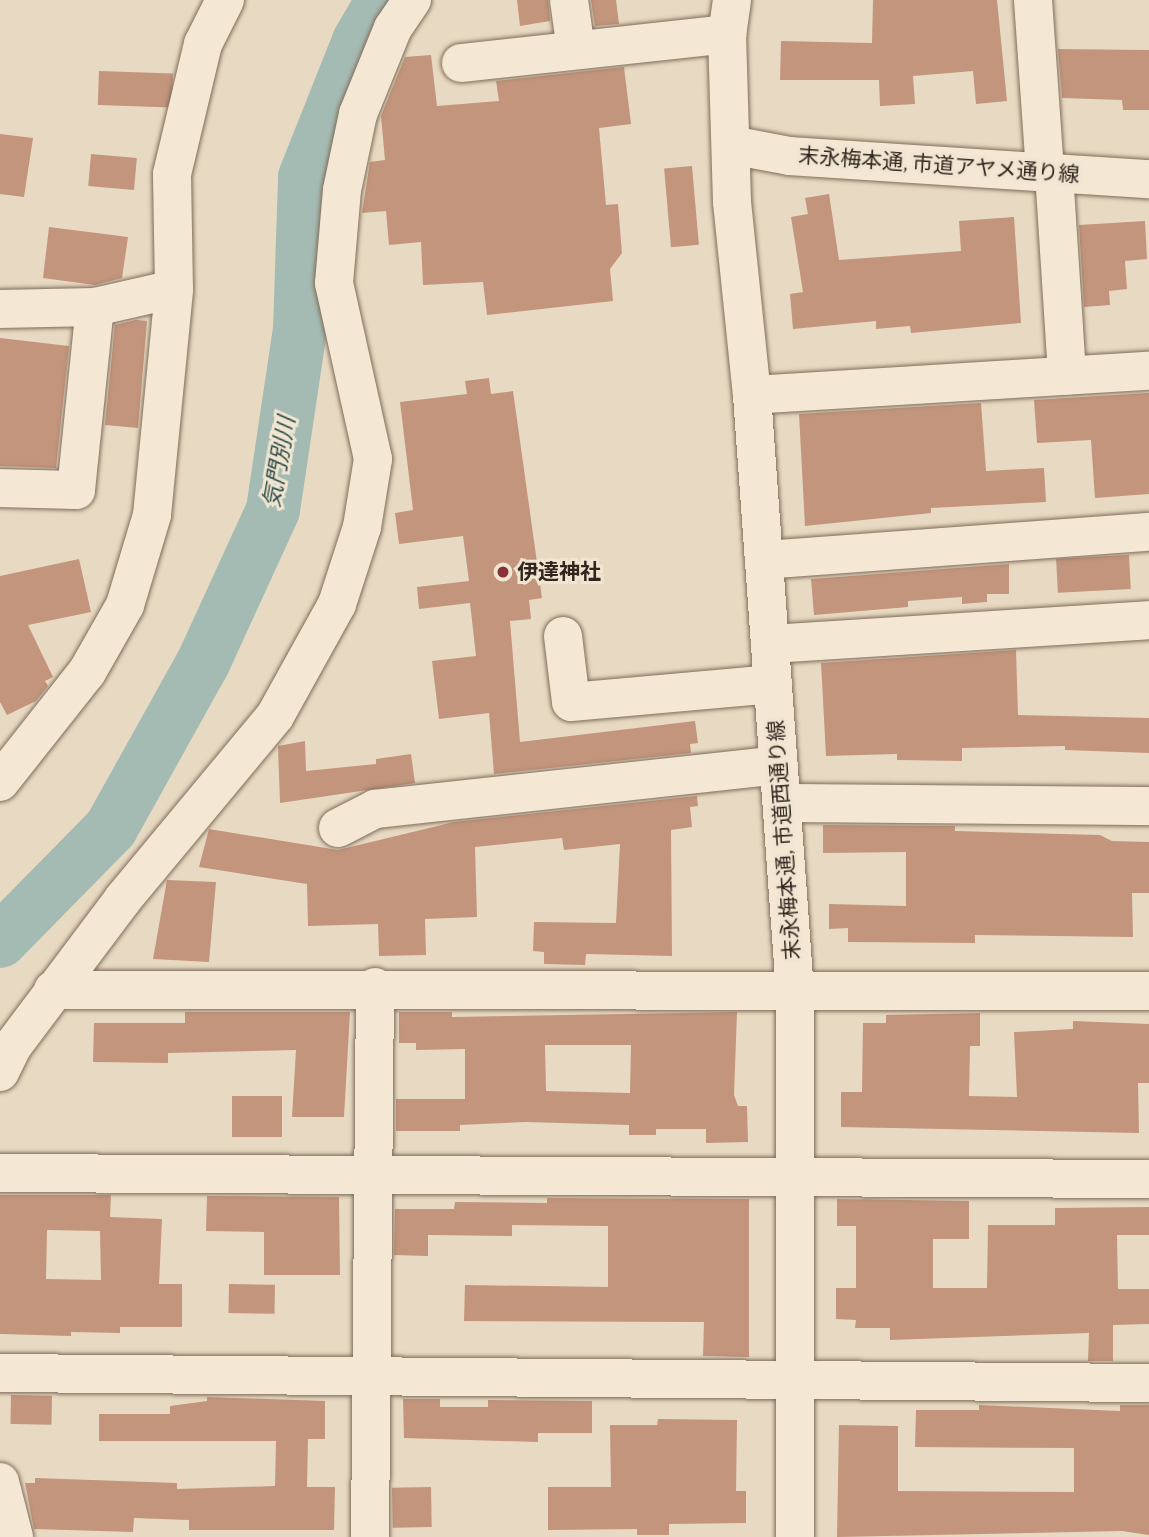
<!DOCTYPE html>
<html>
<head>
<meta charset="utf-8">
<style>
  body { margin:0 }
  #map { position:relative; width:1149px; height:1537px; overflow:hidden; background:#e8dac2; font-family:Bitter,"Noto Sans JP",serif }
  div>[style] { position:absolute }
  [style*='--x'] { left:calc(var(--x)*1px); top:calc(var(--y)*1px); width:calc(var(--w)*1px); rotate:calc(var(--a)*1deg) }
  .river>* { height:54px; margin:-27px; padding:0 27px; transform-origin:27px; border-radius:27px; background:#a4bbb3 }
  .building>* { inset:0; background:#c2957c; transform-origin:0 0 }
  .roads { filter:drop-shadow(0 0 2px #806c5b) drop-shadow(0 0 2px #806c5b) }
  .minor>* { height:38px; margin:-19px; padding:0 19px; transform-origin:19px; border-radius:19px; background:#f4e8d4 }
  .dots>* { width:19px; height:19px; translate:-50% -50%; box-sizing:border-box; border:4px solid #f0e5d1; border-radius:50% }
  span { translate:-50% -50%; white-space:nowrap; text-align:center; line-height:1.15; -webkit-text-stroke:6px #f0e5d1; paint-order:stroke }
  .street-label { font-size:21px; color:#31261e }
  .poi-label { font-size:21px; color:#31261e; font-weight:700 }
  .left { translate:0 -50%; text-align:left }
  .water-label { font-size:23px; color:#2f4f4b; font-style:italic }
</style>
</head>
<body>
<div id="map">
  <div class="river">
    <div style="--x:0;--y:941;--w:158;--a:-45.5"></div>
    <div style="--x:111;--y:828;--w:189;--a:-60.9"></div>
    <div style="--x:203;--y:663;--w:168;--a:-65.4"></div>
    <div style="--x:273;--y:510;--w:182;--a:-81.5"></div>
    <div style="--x:300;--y:330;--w:153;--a:-88.1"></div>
    <div style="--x:305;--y:177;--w:146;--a:-68.3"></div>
    <div style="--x:359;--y:41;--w:48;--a:-59.7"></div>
  </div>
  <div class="building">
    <div style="clip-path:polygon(517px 0,548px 0,550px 21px,520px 26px)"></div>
    <div style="clip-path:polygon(591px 0,616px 0,619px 24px,595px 26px)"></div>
    <div style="clip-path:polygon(873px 0,997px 0,1007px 101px,976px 104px,973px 71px,913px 76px,915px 104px,880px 106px,879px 80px,780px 80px,781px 41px,872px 43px)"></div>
    <div style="clip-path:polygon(1058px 49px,1149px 50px,1149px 110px,1123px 110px,1122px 100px,1062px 98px)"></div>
    <div style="clip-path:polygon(431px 55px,437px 106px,499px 101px,496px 81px,624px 67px,631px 124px,599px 128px,606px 205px,618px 204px,622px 253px,610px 269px,613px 301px,487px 315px,483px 282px,423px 285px,421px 242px,389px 245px,386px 211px,362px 213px,370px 162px,385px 160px,381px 116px,405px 57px)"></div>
    <div style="left:99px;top:71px;width:74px;height:34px;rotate:2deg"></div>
    <div style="clip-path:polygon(0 134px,33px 138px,24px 197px,0 194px)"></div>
    <div style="left:91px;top:154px;width:46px;height:32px;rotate:5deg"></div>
    <div style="left:692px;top:166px;width:79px;height:28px;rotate:85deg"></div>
    <div style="clip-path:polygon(829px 194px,839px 260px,961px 251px,959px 221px,1014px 217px,1021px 323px,911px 333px,910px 326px,876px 329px,876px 321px,793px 329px,790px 294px,803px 292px,791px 217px,808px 214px,805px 198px)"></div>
    <div style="clip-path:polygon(1145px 221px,1147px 259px,1125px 261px,1127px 289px,1109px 291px,1110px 305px,1084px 307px,1079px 225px)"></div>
    <div style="clip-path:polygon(49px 227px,128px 237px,122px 278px,95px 285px,43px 278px)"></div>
    <div style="clip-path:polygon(136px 320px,147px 321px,138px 428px,105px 425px,115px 325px)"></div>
    <div style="clip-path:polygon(0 338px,69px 346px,56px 468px,0 466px)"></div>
    <div style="clip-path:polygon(489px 378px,491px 394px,513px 391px,542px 598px,529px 600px,531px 619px,510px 621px,520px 742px,695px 721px,698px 743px,690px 744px,691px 753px,494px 774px,489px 713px,439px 719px,432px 661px,476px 656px,470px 603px,419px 609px,417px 587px,469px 581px,463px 536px,399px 544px,395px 513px,413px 510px,400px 402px,467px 394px,465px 381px)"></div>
    <div style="clip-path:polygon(1149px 393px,1149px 494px,1095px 498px,1091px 440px,1037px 443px,1034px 400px)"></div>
    <div style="clip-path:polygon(981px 403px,986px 471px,1044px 468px,1046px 502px,931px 508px,931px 513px,805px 526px,799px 414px)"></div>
    <div style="left:1129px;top:555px;width:34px;height:73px;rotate:87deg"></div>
    <div style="clip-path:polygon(79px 559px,91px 612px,28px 625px,53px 677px,45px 681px,48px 686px,36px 701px,7px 715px,0 702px,0 576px)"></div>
    <div style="clip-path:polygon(1009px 564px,1009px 594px,987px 594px,987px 602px,962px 604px,962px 597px,908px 601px,908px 607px,814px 615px,811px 579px)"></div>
    <div style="clip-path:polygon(1016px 650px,1018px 715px,1149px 718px,1149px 753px,1065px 750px,1065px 746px,962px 748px,962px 761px,897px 760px,897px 754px,826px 756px,821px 663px)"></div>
    <div style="clip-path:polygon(305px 741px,306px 771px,376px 764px,376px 759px,411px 754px,415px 783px,280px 803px,278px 746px)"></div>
    <div style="clip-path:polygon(697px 796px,698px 806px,690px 807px,692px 827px,671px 830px,672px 956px,586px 954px,585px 965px,544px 964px,544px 952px,533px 951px,534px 922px,616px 923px,620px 844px,564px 850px,562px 838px,475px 847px,477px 917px,425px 919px,426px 955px,379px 956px,378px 924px,308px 926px,307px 884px,199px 867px,209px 829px,338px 850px,454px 822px)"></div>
    <div style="clip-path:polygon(823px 825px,955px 826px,955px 831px,1100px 835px,1112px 841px,1149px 842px,1149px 893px,1132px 893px,1133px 937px,975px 935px,975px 943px,848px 942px,848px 928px,829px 929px,829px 904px,906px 906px,906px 852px,823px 853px)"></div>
    <div style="clip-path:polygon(167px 880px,216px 882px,209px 962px,153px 959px)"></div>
    <div style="clip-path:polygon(185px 1012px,350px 1012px,344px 1117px,292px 1117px,296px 1050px,168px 1053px,168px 1063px,93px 1062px,94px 1023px,185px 1023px)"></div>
    <div style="clip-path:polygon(evenodd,399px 1012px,452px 1012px,452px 1017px,737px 1012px,734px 1095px,738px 1106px,747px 1106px,748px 1142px,706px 1143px,706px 1129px,656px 1129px,656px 1135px,629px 1135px,629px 1125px,526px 1122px,460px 1125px,460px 1131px,396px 1131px,396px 1099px,465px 1099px,465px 1049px,416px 1050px,416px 1043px,399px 1043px,399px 1012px,545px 1045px,631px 1045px,630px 1093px,546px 1091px,545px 1045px)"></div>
    <div style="clip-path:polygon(980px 1013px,980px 1046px,970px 1046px,969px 1096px,1017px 1097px,1014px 1032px,1073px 1029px,1073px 1021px,1149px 1024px,1149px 1083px,1138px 1083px,1139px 1133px,841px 1127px,841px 1092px,862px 1092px,863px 1023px,886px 1023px,886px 1015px)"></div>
    <div style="left:232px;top:1096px;width:50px;height:41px"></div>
    <div style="clip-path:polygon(evenodd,0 1195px,111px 1195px,110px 1217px,162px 1219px,159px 1284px,182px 1284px,182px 1327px,120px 1327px,120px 1333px,71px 1332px,71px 1336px,0 1334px,0 1195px,47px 1230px,100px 1231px,101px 1280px,46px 1279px,47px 1230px)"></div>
    <div style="clip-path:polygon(207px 1196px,339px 1197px,340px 1275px,264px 1275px,264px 1232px,206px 1231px)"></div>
    <div style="clip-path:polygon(547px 1198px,749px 1199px,749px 1357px,703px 1356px,704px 1322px,464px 1321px,465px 1285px,608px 1287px,608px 1226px,512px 1225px,512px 1236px,428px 1235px,428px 1256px,394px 1255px,395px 1209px,454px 1209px,455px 1202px,547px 1203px)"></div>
    <div style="clip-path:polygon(837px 1199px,969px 1201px,969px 1239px,933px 1239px,933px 1288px,987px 1288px,988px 1225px,1055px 1225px,1055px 1208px,1149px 1207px,1149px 1235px,1117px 1235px,1118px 1289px,1149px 1289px,1149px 1324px,1113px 1325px,1113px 1361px,1088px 1361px,1089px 1333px,890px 1340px,890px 1328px,855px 1328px,856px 1320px,836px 1319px,836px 1288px,856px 1288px,856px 1226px,837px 1226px)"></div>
    <div style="left:229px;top:1284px;width:46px;height:29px;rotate:1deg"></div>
    <div style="left:11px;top:1395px;width:41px;height:29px;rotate:1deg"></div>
    <div style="clip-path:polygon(207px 1397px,325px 1401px,325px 1439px,308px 1439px,307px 1487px,335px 1487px,334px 1530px,189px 1530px,189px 1520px,134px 1518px,133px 1532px,34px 1529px,25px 1483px,35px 1483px,35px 1478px,177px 1483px,177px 1489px,275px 1486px,276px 1441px,99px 1441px,99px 1414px,170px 1414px,170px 1406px,207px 1401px)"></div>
    <div style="clip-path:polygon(403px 1399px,440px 1399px,440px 1407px,488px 1407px,488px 1400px,592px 1401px,592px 1433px,538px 1433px,538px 1442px,404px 1438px)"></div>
    <div style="clip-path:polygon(979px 1405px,1120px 1411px,1120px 1405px,1149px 1405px,1149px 1535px,1122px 1531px,837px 1537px,839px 1425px,898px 1426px,898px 1491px,1074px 1492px,1074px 1448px,915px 1447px,916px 1410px,979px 1410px)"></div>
    <div style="clip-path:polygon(658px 1419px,737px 1420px,736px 1491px,746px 1491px,746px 1523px,669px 1524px,669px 1535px,637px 1535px,637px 1529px,548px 1530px,548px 1487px,611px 1487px,610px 1425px,657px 1425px)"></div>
    <div style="left:431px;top:1487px;width:40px;height:39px;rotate:89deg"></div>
  </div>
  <div class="roads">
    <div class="minor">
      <div style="--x:569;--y:0;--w:50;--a:82"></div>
      <div style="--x:732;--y:0;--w:34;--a:98"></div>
      <div style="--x:727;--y:34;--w:168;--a:88.3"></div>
      <div style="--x:732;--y:202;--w:194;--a:84.1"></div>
      <div style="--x:752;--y:395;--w:599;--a:85.88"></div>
      <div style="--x:795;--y:992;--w:545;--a:90"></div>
      <div style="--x:1033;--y:0;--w:170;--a:86"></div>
      <div style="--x:461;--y:63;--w:268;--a:-6.2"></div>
      <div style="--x:731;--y:145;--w:59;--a:10.7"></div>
      <div style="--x:789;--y:156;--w:361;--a:3.7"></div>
      <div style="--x:1054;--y:173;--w:203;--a:86.3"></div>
      <div style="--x:0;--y:309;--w:95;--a:-1.2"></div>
      <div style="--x:95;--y:307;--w:81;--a:-12.8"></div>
      <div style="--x:752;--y:395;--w:398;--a:-3.5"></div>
      <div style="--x:0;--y:488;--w:76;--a:1.5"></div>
      <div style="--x:76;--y:490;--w:184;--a:-84.1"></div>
      <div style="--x:764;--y:560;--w:386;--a:-4.2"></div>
      <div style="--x:563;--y:636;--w:66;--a:83.1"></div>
      <div style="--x:571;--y:702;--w:203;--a:-5.1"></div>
      <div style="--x:770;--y:644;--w:380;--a:-3.6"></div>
      <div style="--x:0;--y:782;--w:140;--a:-51.7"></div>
      <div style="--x:87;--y:672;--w:77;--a:-60.4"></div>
      <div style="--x:125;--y:605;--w:94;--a:-73.3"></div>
      <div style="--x:152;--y:515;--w:227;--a:-84.4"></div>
      <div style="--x:174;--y:289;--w:115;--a:-91"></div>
      <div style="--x:172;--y:174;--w:134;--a:-76.6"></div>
      <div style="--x:203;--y:44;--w:49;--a:-63.4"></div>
      <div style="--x:782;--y:803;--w:367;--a:0.5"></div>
      <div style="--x:338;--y:828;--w:42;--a:-27.2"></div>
      <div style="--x:375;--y:809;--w:406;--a:-6.2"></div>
      <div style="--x:53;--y:990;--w:1096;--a:0.05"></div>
      <div style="--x:0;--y:1072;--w:28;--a:-64"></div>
      <div style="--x:12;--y:1047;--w:185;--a:-53.1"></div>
      <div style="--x:123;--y:899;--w:238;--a:-50.3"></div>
      <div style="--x:275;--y:716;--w:128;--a:-61"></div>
      <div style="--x:337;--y:604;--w:81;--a:-72"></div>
      <div style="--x:362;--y:527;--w:69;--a:-80.8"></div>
      <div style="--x:373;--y:459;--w:180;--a:-102.5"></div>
      <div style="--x:334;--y:283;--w:93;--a:-85.1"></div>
      <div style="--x:342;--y:190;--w:78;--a:-78.1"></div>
      <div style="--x:358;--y:114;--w:93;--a:-67.9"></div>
      <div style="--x:393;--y:28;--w:34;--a:-56"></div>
      <div style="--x:0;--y:1173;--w:1149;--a:0.3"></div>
      <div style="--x:0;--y:1373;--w:1149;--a:0.5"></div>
      <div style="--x:0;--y:1482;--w:57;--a:75.7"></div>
      <div style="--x:370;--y:1537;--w:550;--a:-89.48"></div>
    </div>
  </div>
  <div class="dots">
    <div style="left:503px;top:572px;background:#873238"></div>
  </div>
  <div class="street-label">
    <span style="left:939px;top:165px;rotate:4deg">末永梅本通, 市道アヤメ通り線</span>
    <span style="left:784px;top:840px;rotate:-94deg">末永梅本通, 市道西通り線</span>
  </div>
  <div class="poi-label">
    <span class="left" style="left:517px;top:572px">伊達神社</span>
  </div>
  <div class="water-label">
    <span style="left:279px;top:462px;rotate:-80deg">気門別川</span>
  </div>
</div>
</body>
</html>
